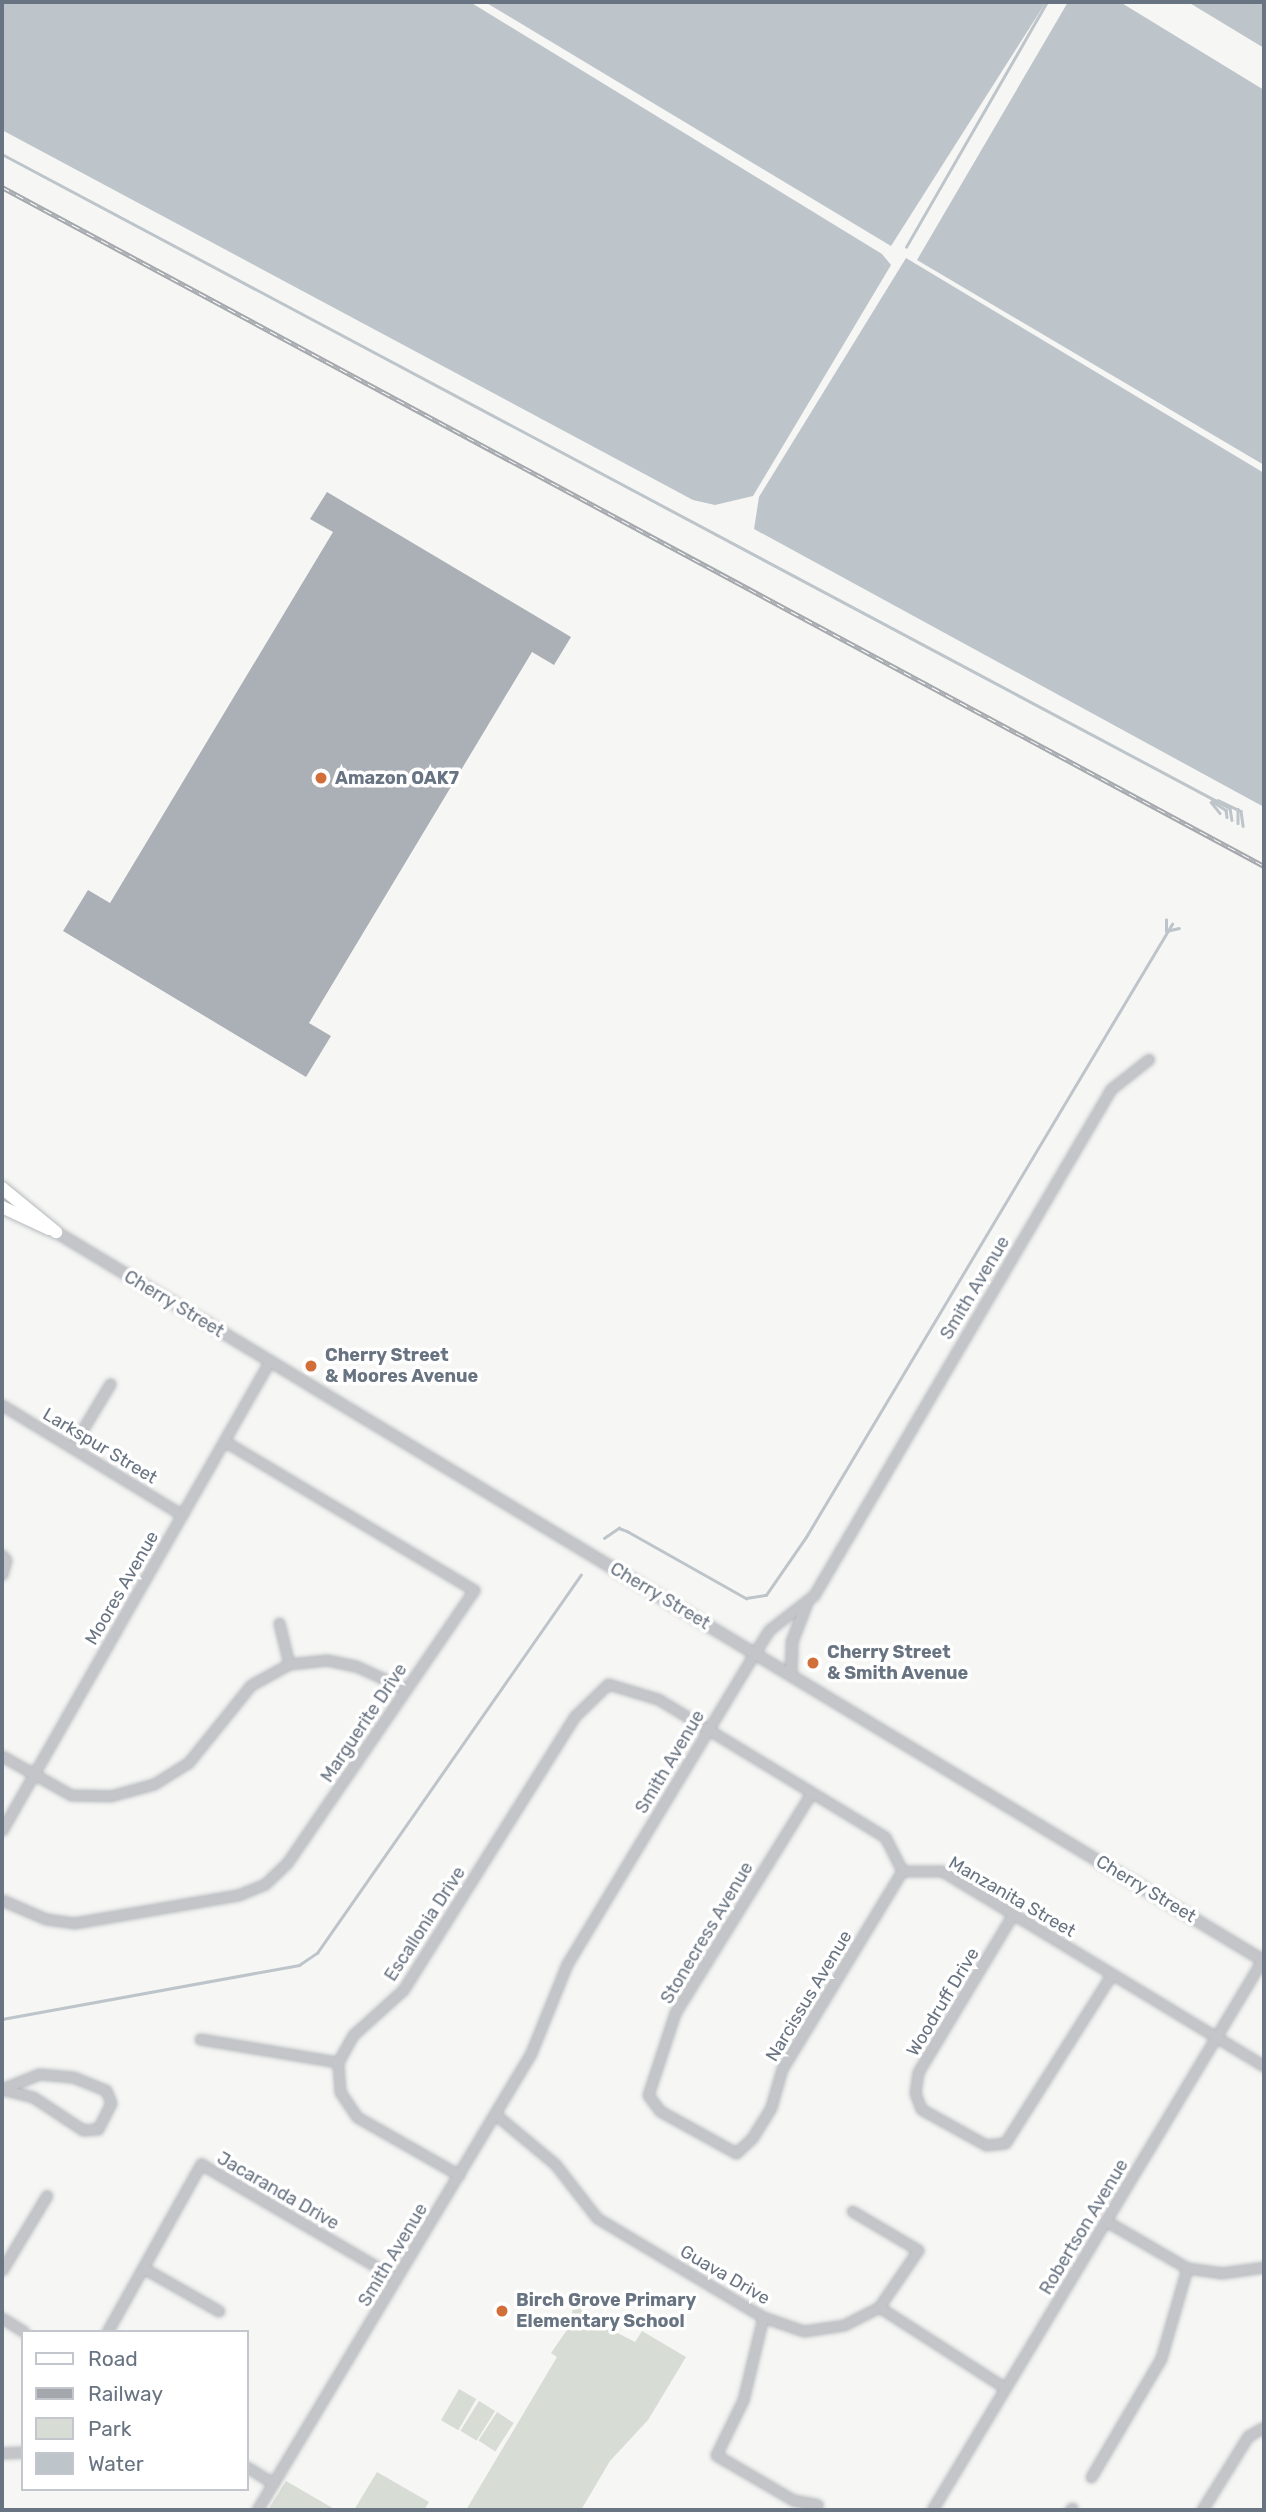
<!DOCTYPE html>
<html>
<head>
<meta charset="utf-8">
<style>
  body { margin:0 }
  #map { position:relative; width:1266px; height:2512px; overflow:hidden; background:#f6f6f4; font-family:Rubik,sans-serif }
  div>[style] { position:absolute }
  [style*='--x'] { left:calc(var(--x)*1px); top:calc(var(--y)*1px); width:calc(var(--w)*1px); rotate:calc(var(--a)*1deg) }
  .green>* { inset:0; background:#d7ddd5; transform-origin:0 0 }
  .water>* { inset:0; background:#bdc4ca }
  .stream>* { height:2.5px; margin:-1.25px; padding:0 1.25px; transform-origin:1.25px; border-radius:1.25px; background:#bdc4ca }
  .building>* { inset:0; background:#abb0b6 }
  .roads { filter:drop-shadow(0 0 2px #b5b9bd) drop-shadow(0 0 2px #b5b9bd) }
  .minor>* { height:9px; margin:-4.5px; padding:0 4.5px; transform-origin:4.5px; border-radius:4.5px; background:#c3c5c9 }
  .tertiary>* { height:10px; margin:-5px; padding:0 5px; transform-origin:5px; border-radius:5px; background:#c3c5c9 }
  .secondary>* { height:12px; margin:-6px; padding:0 6px; transform-origin:6px; border-radius:6px; background:#fff }
  .rail>* { height:5px; margin-top:-2.5px; transform-origin:0; background:repeating-linear-gradient(90deg,#fff 0 8px,#a4a8ad 0 16px); box-sizing:border-box; border-block:2px solid #a4a8ad }
  .dots>* { width:19px; height:19px; translate:-50% -50%; box-sizing:border-box; border:4px solid #fff; border-radius:50% }
  span { translate:-50% -50%; white-space:nowrap; text-align:center; line-height:1.15; -webkit-text-stroke:7px #fff; paint-order:stroke }
  .poi-label { font-size:18px; color:#697482; font-weight:700 }
  .left { translate:0 -50%; text-align:left }
  .street-label { font-size:18px; color:#697482 }
  .frame { position:absolute; inset:0; border:4px solid #697482; pointer-events:none }
  .legend { position:absolute; left:21px; top:2330px; width:228px; height:161px; box-sizing:border-box; background:#fff; border:2px solid #c3c7cd; margin:0; padding:9px 12px; list-style:none; font-size:21px; color:#697482 }
  .legend li { display:flex; align-items:center; gap:14px; height:35px }
  .legend b { width:35px; border:2px solid #c3c7cd }
</style>
</head>
<body>
<div id="map">
  <div class="green">
    <div style="clip-path:polygon(575px 2299px,585px 2316px,635px 2342px,642px 2331px,686px 2357px,648px 2420px,610px 2461px,581px 2510px,466px 2510px,557px 2357px,551px 2353px,569px 2327px)"></div>
    <div style="left:459px;top:2389px;width:20px;height:36px;rotate:30deg"></div>
    <div style="left:479px;top:2401px;width:19px;height:35px;rotate:32deg"></div>
    <div style="left:497px;top:2412px;width:20px;height:34px;rotate:33deg"></div>
    <div style="clip-path:polygon(377px 2472px,429px 2502px,424px 2510px,354px 2510px)"></div>
    <div style="clip-path:polygon(286px 2481px,336px 2510px,268px 2510px)"></div>
  </div>
  <div class="water">
    <div style="clip-path:polygon(2px 2px,470px 2px,882px 254px,891px 265px,753px 496px,715px 505px,693px 500px,2px 130px)"></div>
    <div style="clip-path:polygon(485px 2px,1046px 2px,891px 246px)"></div>
    <div style="clip-path:polygon(1068px 2px,1120px 2px,1264px 90px,1264px 465px,917px 260px)"></div>
    <div style="clip-path:polygon(1188px 2px,1264px 2px,1264px 48px)"></div>
    <div style="clip-path:polygon(906px 258px,1264px 473px,1264px 807px,754px 529px,759px 497px)"></div>
  </div>
  <div class="stream">
    <div style="--x:2;--y:154;--w:1391;--a:28.04"></div>
    <div style="--x:1230;--y:808;--w:12;--a:81"></div>
    <div style="--x:906;--y:247;--w:283;--a:-60.1"></div>
    <div style="--x:1218;--y:800;--w:25;--a:26"></div>
    <div style="--x:1241;--y:811;--w:15;--a:82"></div>
    <div style="--x:1212;--y:801;--w:17;--a:33"></div>
    <div style="--x:1226;--y:810;--w:7;--a:82"></div>
    <div style="--x:1211;--y:802;--w:14;--a:51"></div>
    <div style="--x:1238;--y:809;--w:14;--a:90"></div>
    <div style="--x:1166;--y:931;--w:13;--a:-13"></div>
    <div style="--x:1166;--y:931;--w:11;--a:-90"></div>
    <div style="--x:604;--y:1538;--w:18;--a:-34"></div>
    <div style="--x:619;--y:1528;--w:9;--a:21"></div>
    <div style="--x:627;--y:1531;--w:137;--a:29.4"></div>
    <div style="--x:746;--y:1598;--w:20;--a:-9"></div>
    <div style="--x:766;--y:1595;--w:70;--a:-55.4"></div>
    <div style="--x:806;--y:1537;--w:714;--a:-59.16"></div>
    <div style="--x:2;--y:2019;--w:302;--a:-10.3"></div>
    <div style="--x:299;--y:1965;--w:22;--a:-34"></div>
    <div style="--x:317;--y:1953;--w:461;--a:-55.1"></div>
  </div>
  <div class="building">
    <div style="clip-path:polygon(327px 492px,571px 637px,554px 665px,532px 652px,309px 1023px,331px 1036px,306px 1077px,63px 931px,88px 890px,110px 903px,333px 532px,310px 519px)"></div>
  </div>
  <div class="roads">
    <div class="minor">
      <div style="--x:2;--y:1405;--w:211;--a:31.4"></div>
      <div style="--x:72;--y:1447;--w:74;--a:-58.9"></div>
      <div style="--x:2;--y:1555;--w:6;--a:51"></div>
      <div style="--x:6;--y:1560;--w:15;--a:106"></div>
      <div style="--x:279;--y:1623;--w:42;--a:76.3"></div>
      <div style="--x:2;--y:1756;--w:79;--a:29.5"></div>
      <div style="--x:71;--y:1795;--w:39;--a:1"></div>
      <div style="--x:110;--y:1796;--w:46;--a:-15.3"></div>
      <div style="--x:154;--y:1784;--w:40;--a:-32"></div>
      <div style="--x:188;--y:1763;--w:100;--a:-51.1"></div>
      <div style="--x:251;--y:1685;--w:43;--a:-28.9"></div>
      <div style="--x:289;--y:1664;--w:38;--a:-6"></div>
      <div style="--x:327;--y:1660;--w:30;--a:12"></div>
      <div style="--x:356;--y:1666;--w:55;--a:24.7"></div>
      <div style="--x:810;--y:1795;--w:256;--a:121.8"></div>
      <div style="--x:675;--y:2013;--w:86;--a:108.2"></div>
      <div style="--x:648;--y:2095;--w:20;--a:53"></div>
      <div style="--x:660;--y:2111;--w:87;--a:28.9"></div>
      <div style="--x:736;--y:2153;--w:22;--a:-43"></div>
      <div style="--x:752;--y:2138;--w:36;--a:-58"></div>
      <div style="--x:771;--y:2107;--w:40;--a:-74"></div>
      <div style="--x:782;--y:2069;--w:232;--a:-58.8"></div>
      <div style="--x:2;--y:1830;--w:539;--a:-60.29"></div>
      <div style="--x:2;--y:1900;--w:48;--a:23.4"></div>
      <div style="--x:46;--y:1919;--w:28;--a:8"></div>
      <div style="--x:74;--y:1923;--w:166;--a:-9.7"></div>
      <div style="--x:238;--y:1895;--w:29;--a:-22"></div>
      <div style="--x:265;--y:1884;--w:30;--a:-44"></div>
      <div style="--x:287;--y:1863;--w:331;--a:-55.6"></div>
      <div style="--x:474;--y:1590;--w:289;--a:-149.2"></div>
      <div style="--x:1013;--y:1914;--w:184;--a:121"></div>
      <div style="--x:918;--y:2072;--w:21;--a:98"></div>
      <div style="--x:915;--y:2093;--w:17;--a:69"></div>
      <div style="--x:921;--y:2109;--w:74;--a:29"></div>
      <div style="--x:986;--y:2145;--w:19;--a:-6"></div>
      <div style="--x:1005;--y:2143;--w:200;--a:-57.7"></div>
      <div style="--x:200;--y:2039;--w:140;--a:9.5"></div>
      <div style="--x:2;--y:2090;--w:1;--a:-90"></div>
      <div style="--x:2;--y:2089;--w:40;--a:-22"></div>
      <div style="--x:39;--y:2074;--w:34;--a:5"></div>
      <div style="--x:73;--y:2077;--w:35;--a:22"></div>
      <div style="--x:106;--y:2090;--w:14;--a:69"></div>
      <div style="--x:111;--y:2103;--w:29;--a:117"></div>
      <div style="--x:98;--y:2129;--w:15;--a:176"></div>
      <div style="--x:83;--y:2130;--w:60;--a:-146.6"></div>
      <div style="--x:33;--y:2097;--w:32;--a:-166"></div>
      <div style="--x:495;--y:2114;--w:78;--a:39.8"></div>
      <div style="--x:555;--y:2164;--w:68;--a:52.1"></div>
      <div style="--x:597;--y:2218;--w:193;--a:30.8"></div>
      <div style="--x:763;--y:2317;--w:43;--a:18.9"></div>
      <div style="--x:804;--y:2331;--w:40;--a:-8.5"></div>
      <div style="--x:844;--y:2325;--w:39;--a:-27"></div>
      <div style="--x:879;--y:2307;--w:150;--a:32.7"></div>
      <div style="--x:459;--y:2175;--w:117;--a:-150.4"></div>
      <div style="--x:357;--y:2117;--w:30;--a:-124"></div>
      <div style="--x:340;--y:2092;--w:30;--a:-94"></div>
      <div style="--x:338;--y:2062;--w:31;--a:-61"></div>
      <div style="--x:353;--y:2035;--w:67;--a:-42"></div>
      <div style="--x:403;--y:1990;--w:324;--a:-57.9"></div>
      <div style="--x:575;--y:1716;--w:46;--a:-44.1"></div>
      <div style="--x:608;--y:1684;--w:52;--a:16.7"></div>
      <div style="--x:658;--y:1699;--w:266;--a:31.3"></div>
      <div style="--x:885;--y:1837;--w:38;--a:63"></div>
      <div style="--x:902;--y:1871;--w:40;--a:0"></div>
      <div style="--x:942;--y:1871;--w:376;--a:31.2"></div>
      <div style="--x:852;--y:2211;--w:77;--a:30.6"></div>
      <div style="--x:918;--y:2250;--w:69;--a:124.4"></div>
      <div style="--x:1106;--y:2221;--w:94;--a:30.1"></div>
      <div style="--x:1187;--y:2268;--w:34;--a:8"></div>
      <div style="--x:1221;--y:2273;--w:43;--a:-7.9"></div>
      <div style="--x:145;--y:2269;--w:85;--a:29.6"></div>
      <div style="--x:2;--y:2270;--w:87;--a:-59"></div>
      <div style="--x:763;--y:2317;--w:85;--a:103.5"></div>
      <div style="--x:743;--y:2400;--w:61;--a:116.1"></div>
      <div style="--x:716;--y:2455;--w:89;--a:30.3"></div>
      <div style="--x:793;--y:2500;--w:25;--a:11"></div>
      <div style="--x:2;--y:2318;--w:26;--a:32"></div>
      <div style="--x:107;--y:2332;--w:193;--a:-60.8"></div>
      <div style="--x:201;--y:2164;--w:226;--a:30.3"></div>
      <div style="--x:2;--y:2453;--w:21;--a:-3"></div>
      <div style="--x:247;--y:2467;--w:31;--a:32"></div>
      <div style="--x:1091;--y:2477;--w:138;--a:-59.5"></div>
      <div style="--x:1161;--y:2358;--w:94;--a:-73.9"></div>
      <div style="--x:257;--y:2510;--w:533;--a:-59.05"></div>
      <div style="--x:531;--y:2053;--w:96;--a:-68"></div>
      <div style="--x:567;--y:1964;--w:362;--a:-58.9"></div>
      <div style="--x:754;--y:1654;--w:28;--a:-58"></div>
      <div style="--x:769;--y:1630;--w:57;--a:-37.9"></div>
      <div style="--x:814;--y:1595;--w:587;--a:-59.59"></div>
      <div style="--x:1111;--y:1089;--w:48;--a:-38.3"></div>
      <div style="--x:932;--y:2510;--w:645;--a:-59.02"></div>
      <div style="--x:1070;--y:2510;--w:3;--a:-45"></div>
      <div style="--x:1202;--y:2510;--w:87;--a:-58.1"></div>
      <div style="--x:1248;--y:2436;--w:18;--a:-29"></div>
    </div>
    <div class="tertiary">
      <div style="--x:56;--y:1232;--w:1411;--a:31.11"></div>
      <div style="--x:791;--y:1675;--w:33;--a:-88"></div>
      <div style="--x:792;--y:1642;--w:42;--a:-69"></div>
    </div>
    <div class="secondary">
      <div style="--x:2;--y:1188;--w:70;--a:39.2"></div>
      <div style="--x:2;--y:1207;--w:52;--a:25.1"></div>
    </div>
  </div>
  <div class="rail">
    <div style="--x:2;--y:187;--w:1433;--a:28.28"></div>
  </div>
  <div class="dots">
    <div style="left:321px;top:778px;background:#d16e39"></div>
    <div style="left:311px;top:1366px;background:#d16e39"></div>
    <div style="left:813px;top:1663px;background:#d16e39"></div>
    <div style="left:502px;top:2311px;background:#d16e39"></div>
  </div>
  <div class="poi-label">
    <span class="left" style="left:335px;top:778px">Amazon OAK7</span>
    <span class="left" style="left:325px;top:1366px">Cherry Street<br>&amp; Moores Avenue</span>
    <span class="left" style="left:827px;top:1663px">Cherry Street<br>&amp; Smith Avenue</span>
    <span class="left" style="left:516px;top:2311px">Birch Grove Primary<br>Elementary School</span>
  </div>
  <div class="street-label">
    <span style="left:975px;top:1288px;rotate:-59deg">Smith Avenue</span>
    <span style="left:174px;top:1304px;rotate:31deg">Cherry Street</span>
    <span style="left:100px;top:1446px;rotate:31deg">Larkspur Street</span>
    <span style="left:122px;top:1588px;rotate:-60deg">Moores Avenue</span>
    <span style="left:660px;top:1596px;rotate:31deg">Cherry Street</span>
    <span style="left:364px;top:1723px;rotate:-56deg">Marguerite Drive</span>
    <span style="left:670px;top:1762px;rotate:-59deg">Smith Avenue</span>
    <span style="left:1146px;top:1889px;rotate:31deg">Cherry Street</span>
    <span style="left:1012px;top:1897px;rotate:30deg">Manzanita Street</span>
    <span style="left:425px;top:1924px;rotate:-57deg">Escallonia Drive</span>
    <span style="left:707px;top:1933px;rotate:-59deg">Stonecress Avenue</span>
    <span style="left:809px;top:1996px;rotate:-59deg">Narcissus Avenue</span>
    <span style="left:943px;top:2002px;rotate:-59deg">Woodruff Drive</span>
    <span style="left:278px;top:2191px;rotate:30deg">Jacaranda Drive</span>
    <span style="left:1084px;top:2227px;rotate:-59deg">Robertson Avenue</span>
    <span style="left:393px;top:2255px;rotate:-59deg">Smith Avenue</span>
    <span style="left:725px;top:2275px;rotate:30deg">Guava Drive</span>
  </div>
  <div class="frame"></div>
  <ul class="legend">
  <li><b style="height:9px;background:#fff"></b>Road</li>
  <li><b style="height:9px;background:#a4a8ad"></b>Railway</li>
  <li><b style="height:19px;background:#d7ddd5"></b>Park</li>
  <li><b style="height:19px;background:#bdc4ca"></b>Water</li>
  </ul>
</div>
</body>
</html>
